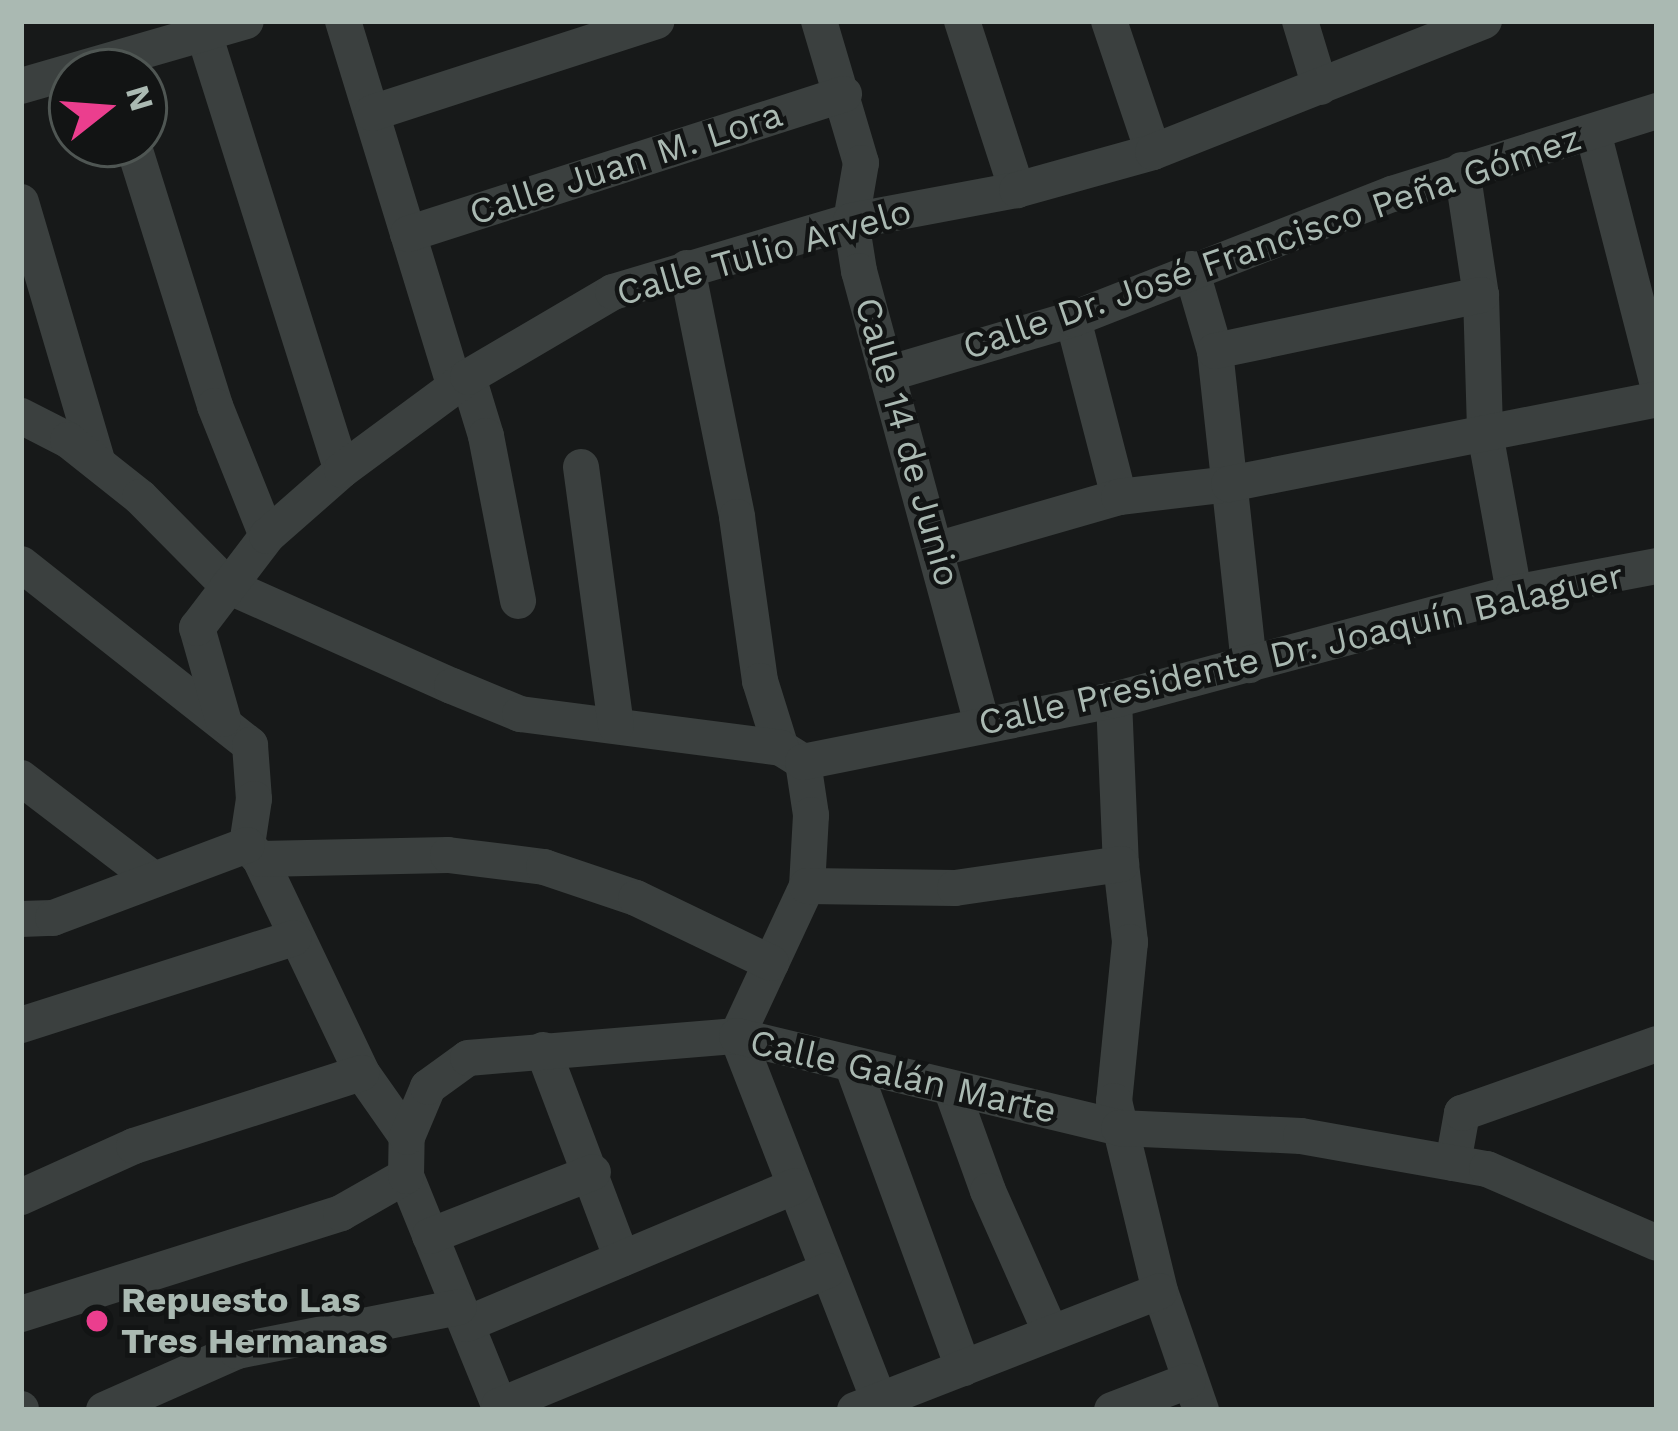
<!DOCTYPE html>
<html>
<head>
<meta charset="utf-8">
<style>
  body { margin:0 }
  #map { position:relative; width:1678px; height:1431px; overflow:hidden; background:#171919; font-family:"Work Sans",sans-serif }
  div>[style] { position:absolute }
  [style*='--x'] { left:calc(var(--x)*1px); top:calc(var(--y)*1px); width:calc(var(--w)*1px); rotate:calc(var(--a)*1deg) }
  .minor>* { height:36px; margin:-18px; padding:0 18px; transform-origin:18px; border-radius:18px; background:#3b403f }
  .dots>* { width:33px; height:33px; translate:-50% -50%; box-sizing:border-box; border:6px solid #121414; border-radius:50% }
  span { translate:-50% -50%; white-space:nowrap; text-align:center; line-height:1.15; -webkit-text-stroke:9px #121414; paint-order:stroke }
  .street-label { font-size:36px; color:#aab9b2 }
  .poi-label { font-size:36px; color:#aab9b2; font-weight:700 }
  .left { translate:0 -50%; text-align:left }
  .frame { position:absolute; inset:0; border:24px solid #aab9b2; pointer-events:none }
  .north { position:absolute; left:48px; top:48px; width:120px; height:120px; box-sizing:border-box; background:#121414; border:3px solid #4f5653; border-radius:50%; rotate:73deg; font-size:33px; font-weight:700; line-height:48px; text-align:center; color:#aab9b2 }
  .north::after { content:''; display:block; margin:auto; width:42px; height:54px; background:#eb3e8e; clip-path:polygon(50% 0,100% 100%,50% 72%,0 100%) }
</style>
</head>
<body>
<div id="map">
  <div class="minor">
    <div style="--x:200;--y:21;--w:471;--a:72.5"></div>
    <div style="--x:343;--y:21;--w:383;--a:73"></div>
    <div style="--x:819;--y:21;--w:148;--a:73.5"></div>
    <div style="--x:861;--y:163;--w:59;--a:99.8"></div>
    <div style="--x:851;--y:221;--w:51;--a:80.9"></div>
    <div style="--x:859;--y:271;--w:468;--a:74.8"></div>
    <div style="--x:962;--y:21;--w:178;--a:72"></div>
    <div style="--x:1109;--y:21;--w:138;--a:71.4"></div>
    <div style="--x:1300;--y:21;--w:69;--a:73.1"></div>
    <div style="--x:21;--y:86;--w:234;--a:-16.1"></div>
    <div style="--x:372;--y:113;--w:299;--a:-17.9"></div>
    <div style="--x:1593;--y:132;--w:257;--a:75.6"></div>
    <div style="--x:133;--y:144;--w:275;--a:72.6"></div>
    <div style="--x:215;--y:406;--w:140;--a:68.2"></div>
    <div style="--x:1462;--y:170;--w:126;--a:81.4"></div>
    <div style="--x:1481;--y:295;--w:138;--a:88.3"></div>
    <div style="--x:1485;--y:433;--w:163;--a:79.7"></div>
    <div style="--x:21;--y:202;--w:272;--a:73.6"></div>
    <div style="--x:408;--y:234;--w:458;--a:-17.8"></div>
    <div style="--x:687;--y:268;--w:254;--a:78.6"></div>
    <div style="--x:737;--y:517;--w:166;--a:82"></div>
    <div style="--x:760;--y:681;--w:70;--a:72.6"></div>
    <div style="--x:781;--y:748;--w:26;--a:32"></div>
    <div style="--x:803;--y:762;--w:54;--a:81.4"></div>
    <div style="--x:811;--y:815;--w:71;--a:93.2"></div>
    <div style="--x:807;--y:886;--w:166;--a:115"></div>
    <div style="--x:737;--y:1036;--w:401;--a:68.7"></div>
    <div style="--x:1191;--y:269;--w:85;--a:73.7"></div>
    <div style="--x:1215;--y:351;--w:316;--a:83.8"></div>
    <div style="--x:1073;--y:319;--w:184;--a:75.5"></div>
    <div style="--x:1215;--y:351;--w:272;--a:-11.9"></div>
    <div style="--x:887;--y:374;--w:194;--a:-16.5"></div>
    <div style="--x:1073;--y:319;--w:343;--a:-21.4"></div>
    <div style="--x:1392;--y:194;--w:278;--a:-17.4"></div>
    <div style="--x:468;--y:377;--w:62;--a:73"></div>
    <div style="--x:486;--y:436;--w:168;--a:79"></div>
    <div style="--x:21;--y:416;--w:53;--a:27.1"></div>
    <div style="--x:68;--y:440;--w:92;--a:38.4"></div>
    <div style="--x:140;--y:497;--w:125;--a:45.3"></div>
    <div style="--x:228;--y:586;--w:245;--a:24.1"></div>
    <div style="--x:452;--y:686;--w:74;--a:22.4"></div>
    <div style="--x:520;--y:714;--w:263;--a:7.4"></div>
    <div style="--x:581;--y:467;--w:261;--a:82.3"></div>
    <div style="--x:939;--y:549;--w:187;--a:-16.1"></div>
    <div style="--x:1119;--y:497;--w:111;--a:-6.7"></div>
    <div style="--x:1229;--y:484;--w:436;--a:-11.2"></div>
    <div style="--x:21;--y:564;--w:292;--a:38.3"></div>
    <div style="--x:250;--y:745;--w:54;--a:85.8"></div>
    <div style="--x:254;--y:799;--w:47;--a:98.7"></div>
    <div style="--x:1114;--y:700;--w:164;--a:87.6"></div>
    <div style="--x:1121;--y:864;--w:79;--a:83.4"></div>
    <div style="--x:1130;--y:942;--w:160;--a:95.7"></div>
    <div style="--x:1114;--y:1101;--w:195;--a:76.4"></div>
    <div style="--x:1160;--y:1291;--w:126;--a:71"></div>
    <div style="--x:223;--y:719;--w:95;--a:-105.9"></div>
    <div style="--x:197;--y:628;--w:116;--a:-52.7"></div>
    <div style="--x:267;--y:536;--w:100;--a:-41.3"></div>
    <div style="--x:342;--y:470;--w:157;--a:-36.4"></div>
    <div style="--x:468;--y:377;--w:168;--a:-30.4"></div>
    <div style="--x:613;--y:292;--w:248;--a:-16.6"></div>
    <div style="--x:851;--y:221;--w:169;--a:-10.6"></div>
    <div style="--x:1017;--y:190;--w:141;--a:-15.6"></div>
    <div style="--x:1153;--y:152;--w:356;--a:-21.6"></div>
    <div style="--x:803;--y:762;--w:317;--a:-11.3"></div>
    <div style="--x:1114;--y:700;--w:414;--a:-15"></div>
    <div style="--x:1514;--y:593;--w:146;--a:-10.7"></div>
    <div style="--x:21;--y:778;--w:166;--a:37.4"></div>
    <div style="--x:247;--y:845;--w:19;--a:47"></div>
    <div style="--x:260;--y:859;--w:237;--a:64.5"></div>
    <div style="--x:362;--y:1073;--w:78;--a:54.9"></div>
    <div style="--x:260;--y:859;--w:188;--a:-1.2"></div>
    <div style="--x:448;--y:855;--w:97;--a:7.1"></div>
    <div style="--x:544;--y:867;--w:97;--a:18.6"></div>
    <div style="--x:636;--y:898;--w:150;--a:25.7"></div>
    <div style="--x:807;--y:886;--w:148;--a:0.8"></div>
    <div style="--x:955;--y:888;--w:168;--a:-8.2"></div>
    <div style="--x:21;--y:919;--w:32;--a:-2"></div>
    <div style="--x:53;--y:918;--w:207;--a:-20.6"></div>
    <div style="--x:21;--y:1025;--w:286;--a:-17.7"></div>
    <div style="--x:543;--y:1050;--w:223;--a:69.3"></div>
    <div style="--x:852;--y:1064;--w:324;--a:69.9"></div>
    <div style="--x:951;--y:1088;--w:109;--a:70.2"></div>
    <div style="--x:988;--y:1191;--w:155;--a:66.1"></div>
    <div style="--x:1453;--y:1163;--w:51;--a:-79.8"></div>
    <div style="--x:1462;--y:1113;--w:207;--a:-19.5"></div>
    <div style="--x:406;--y:1176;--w:253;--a:67.9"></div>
    <div style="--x:21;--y:1197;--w:124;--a:-24.3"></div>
    <div style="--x:134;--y:1146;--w:239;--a:-17.8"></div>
    <div style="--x:430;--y:1236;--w:175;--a:-21.4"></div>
    <div style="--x:21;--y:1314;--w:336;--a:-17.5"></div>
    <div style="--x:341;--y:1213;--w:75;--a:-29.6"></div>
    <div style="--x:406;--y:1176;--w:39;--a:-89"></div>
    <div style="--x:407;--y:1137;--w:54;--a:-67.2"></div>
    <div style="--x:428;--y:1087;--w:49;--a:-35.9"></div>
    <div style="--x:468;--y:1058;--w:270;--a:-4.7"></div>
    <div style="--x:737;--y:1036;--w:393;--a:13.5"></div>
    <div style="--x:1119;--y:1128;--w:182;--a:2.5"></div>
    <div style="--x:1301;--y:1136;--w:189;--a:10.1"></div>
    <div style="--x:1487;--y:1169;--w:185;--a:23.5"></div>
    <div style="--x:467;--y:1324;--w:356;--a:-22.8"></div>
    <div style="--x:499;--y:1406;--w:355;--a:-22.4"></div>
    <div style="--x:21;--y:1409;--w:1;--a:90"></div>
    <div style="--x:104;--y:1410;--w:145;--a:-23.9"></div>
    <div style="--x:237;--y:1351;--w:226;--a:-11.2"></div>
    <div style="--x:855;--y:1410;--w:327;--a:-21.3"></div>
    <div style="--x:1112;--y:1410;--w:81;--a:-20.9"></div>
  </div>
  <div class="dots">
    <div style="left:97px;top:1321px;background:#eb3e8e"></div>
  </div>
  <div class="street-label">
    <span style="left:626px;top:164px;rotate:-18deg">Calle Juan M. Lora</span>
    <span style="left:1272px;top:243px;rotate:-19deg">Calle Dr. José Francisco Peña Gómez</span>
    <span style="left:764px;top:253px;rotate:-16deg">Calle Tulio Arvelo</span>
    <span style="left:907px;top:442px;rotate:74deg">Calle 14 de Junio</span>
    <span style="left:1301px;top:650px;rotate:-13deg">Calle Presidente Dr. Joaquín Balaguer</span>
    <span style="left:903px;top:1077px;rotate:13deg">Calle Galán Marte</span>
  </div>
  <div class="poi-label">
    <span class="left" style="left:121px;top:1321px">Repuesto Las<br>Tres Hermanas</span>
  </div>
  <div class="frame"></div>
  <div class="north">N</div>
</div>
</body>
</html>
